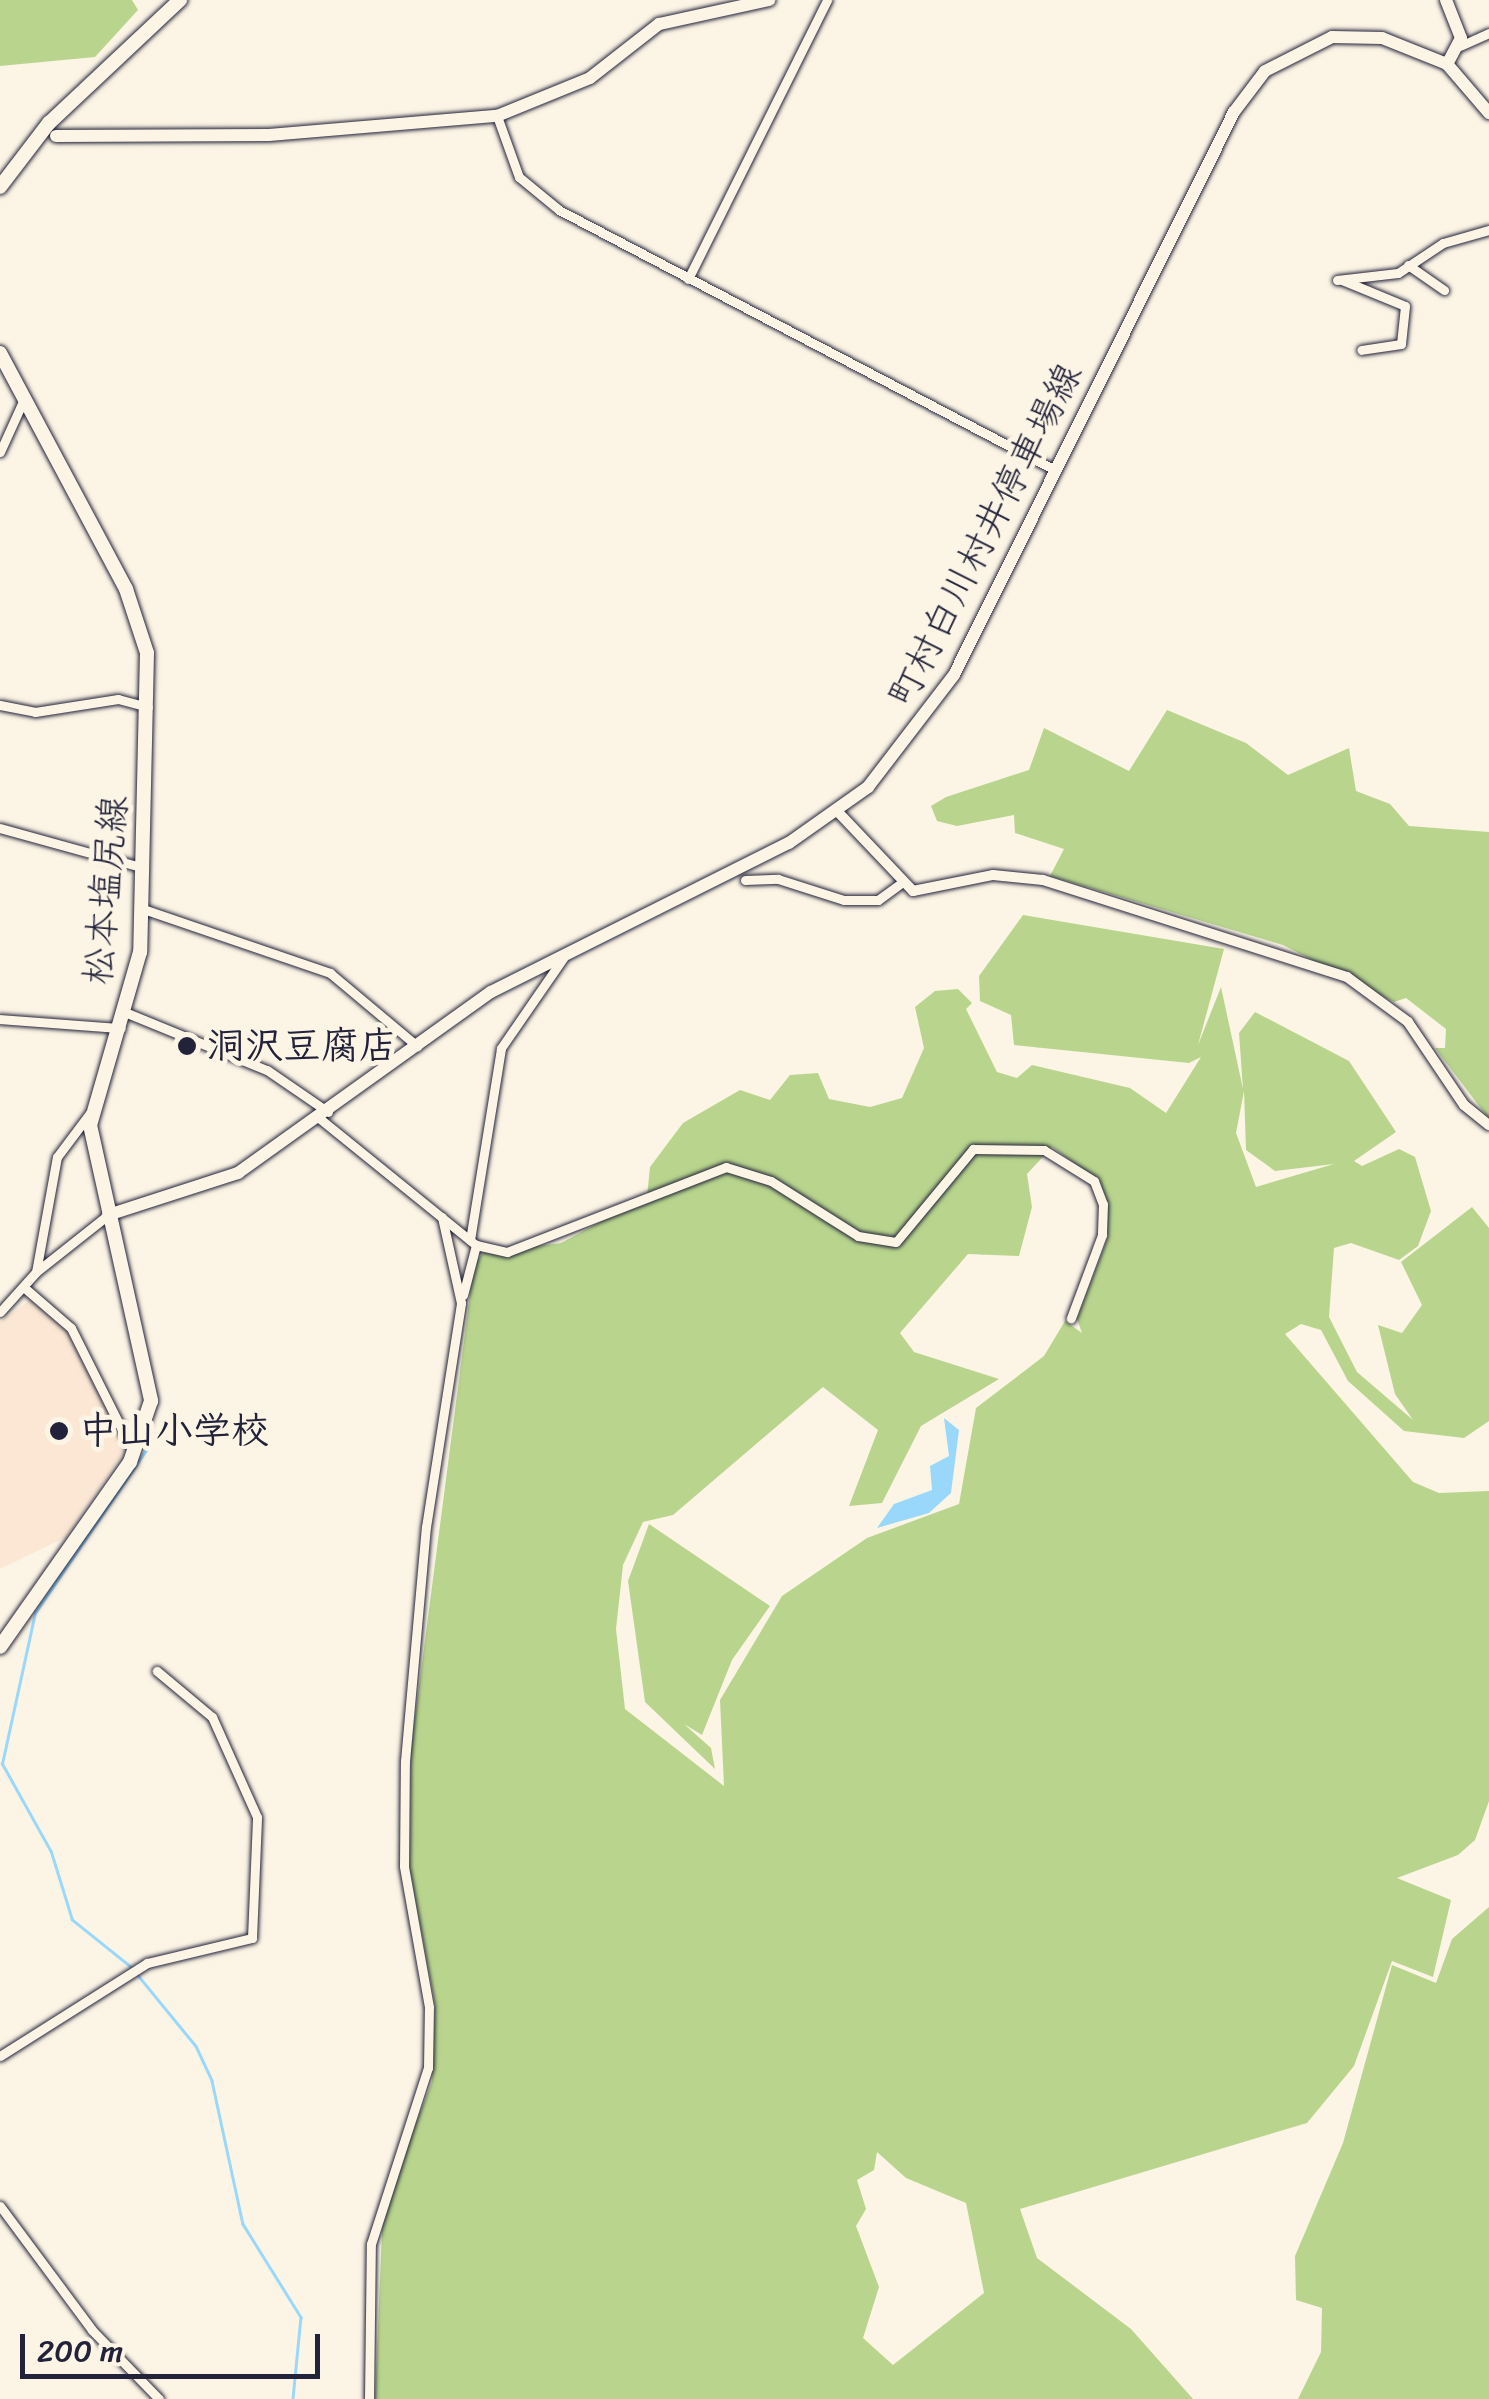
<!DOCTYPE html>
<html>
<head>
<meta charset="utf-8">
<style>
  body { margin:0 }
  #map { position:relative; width:1489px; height:2399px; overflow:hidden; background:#fcf5e5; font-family:Sriracha,"Klee One",sans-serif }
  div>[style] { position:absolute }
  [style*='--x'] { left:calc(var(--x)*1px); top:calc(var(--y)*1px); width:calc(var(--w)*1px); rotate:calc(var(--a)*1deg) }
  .built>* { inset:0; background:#fbe7d3 }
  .green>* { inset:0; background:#b9d58d }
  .water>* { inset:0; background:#9ad8fb }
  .stream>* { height:2.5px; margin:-1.25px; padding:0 1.25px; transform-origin:1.25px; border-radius:1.25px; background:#9ad8fb }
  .roads { filter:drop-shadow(0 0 2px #22223b) drop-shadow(0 0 2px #22223b) }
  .minor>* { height:9px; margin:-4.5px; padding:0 4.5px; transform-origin:4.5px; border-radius:4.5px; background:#fcf5e5 }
  .tertiary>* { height:10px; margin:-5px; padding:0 5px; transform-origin:5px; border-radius:5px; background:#fcf5e5 }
  .secondary>* { height:12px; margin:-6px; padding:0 6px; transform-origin:6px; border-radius:6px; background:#fcf5e5 }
  .primary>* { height:14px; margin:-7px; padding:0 7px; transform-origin:7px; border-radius:7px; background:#fcf5e5 }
  .dots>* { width:28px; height:28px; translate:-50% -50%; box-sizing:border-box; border:5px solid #fcf5e5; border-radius:50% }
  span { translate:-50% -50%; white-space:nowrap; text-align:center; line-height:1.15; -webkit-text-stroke:10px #fcf5e5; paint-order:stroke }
  .street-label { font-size:38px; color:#22223b }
  .poi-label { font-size:38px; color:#22223b; font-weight:700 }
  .left { translate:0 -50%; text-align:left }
  .scale { position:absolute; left:20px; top:2334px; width:300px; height:45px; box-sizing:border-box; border:5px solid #22223b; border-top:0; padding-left:12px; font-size:30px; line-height:35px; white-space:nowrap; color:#22223b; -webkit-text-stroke:8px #fcf5e5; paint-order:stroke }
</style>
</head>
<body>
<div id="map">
  <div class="built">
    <div style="clip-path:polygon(33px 1298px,66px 1328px,114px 1410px,124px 1452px,66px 1537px,0 1569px,0 1322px)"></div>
  </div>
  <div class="green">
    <div style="clip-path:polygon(0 0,132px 0,138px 10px,95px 57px,0 66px)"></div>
    <div style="clip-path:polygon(1167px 710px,1246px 743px,1288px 775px,1349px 748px,1356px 791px,1390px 804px,1409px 826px,1489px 832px,1489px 1119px,1435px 1048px,1445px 1048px,1446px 1029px,1406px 998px,1394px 1002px,1283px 945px,1050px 876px,1064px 849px,1015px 833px,1014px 815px,957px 826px,937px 821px,931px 806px,946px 797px,1029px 770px,1044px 728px,1129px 771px)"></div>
    <div style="clip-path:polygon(evenodd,1023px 915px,1224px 949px,1198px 1045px,1221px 987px,1243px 1089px,1239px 1033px,1255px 1012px,1349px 1061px,1396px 1132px,1354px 1161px,1362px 1166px,1399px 1149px,1415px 1157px,1431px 1211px,1418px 1246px,1399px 1260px,1351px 1243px,1334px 1248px,1329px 1317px,1357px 1372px,1413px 1420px,1395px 1394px,1378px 1325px,1402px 1333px,1422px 1305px,1401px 1262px,1472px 1207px,1489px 1228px,1489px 1421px,1464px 1438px,1404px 1431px,1348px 1381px,1321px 1330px,1301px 1324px,1285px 1334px,1413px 1482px,1439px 1493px,1489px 1491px,1489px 1801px,1475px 1840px,1458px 1855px,1397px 1878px,1451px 1900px,1433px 1977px,1392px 1961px,1354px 2066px,1307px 2123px,1020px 2209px,1037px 2258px,1131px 2329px,1193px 2399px,375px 2399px,383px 2208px,432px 2082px,435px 2004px,410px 1870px,411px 1748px,474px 1264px,483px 1253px,561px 1243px,647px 1197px,650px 1167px,683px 1123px,740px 1090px,770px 1100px,790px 1075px,818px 1073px,829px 1099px,870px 1107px,902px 1098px,924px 1048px,915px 1007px,935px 991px,958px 989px,972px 1003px,966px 1009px,997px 1072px,1017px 1078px,1032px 1065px,1130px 1088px,1166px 1113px,1201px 1057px,1189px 1063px,1014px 1045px,1011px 1015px,980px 1001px,979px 976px,1023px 915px,1244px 1091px,1246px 1150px,1275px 1171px,1334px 1164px,1256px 1187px,1236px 1133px,1244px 1091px,1023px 915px,1052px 1147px,1100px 1181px,1108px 1204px,1107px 1240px,1077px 1319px,1082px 1333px,1065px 1321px,1044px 1356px,976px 1408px,959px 1504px,867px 1538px,782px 1596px,720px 1700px,724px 1786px,625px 1709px,616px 1629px,623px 1565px,643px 1522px,673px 1515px,823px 1387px,878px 1430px,849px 1506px,882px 1503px,921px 1426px,999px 1379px,914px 1352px,900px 1333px,968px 1254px,1019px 1256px,1032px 1207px,1027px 1174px,1052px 1147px,1023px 915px,877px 2152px,906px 2178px,966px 2203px,984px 2293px,893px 2365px,863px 2338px,879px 2287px,856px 2226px,866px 2209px,857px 2180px,874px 2170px,877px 2152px)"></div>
    <div style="clip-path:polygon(649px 1524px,770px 1606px,732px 1660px,702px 1735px,684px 1724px,711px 1748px,715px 1769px,645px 1702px,628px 1581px)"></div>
    <div style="clip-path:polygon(1489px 1907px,1489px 2399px,1298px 2399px,1321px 2352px,1322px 2308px,1296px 2300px,1295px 2256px,1343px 2143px,1392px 1965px,1436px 1983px,1452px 1939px)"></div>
  </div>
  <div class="water">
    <div style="clip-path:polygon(944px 1418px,959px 1430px,951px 1493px,929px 1513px,877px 1528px,894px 1504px,932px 1490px,930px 1466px,949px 1456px)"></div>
  </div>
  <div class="stream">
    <div style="--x:132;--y:1968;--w:77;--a:-141.3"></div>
    <div style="--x:72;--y:1920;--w:71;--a:-107.2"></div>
    <div style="--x:51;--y:1852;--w:101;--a:-119.1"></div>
    <div style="--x:2;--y:1764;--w:155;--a:-77.7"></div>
    <div style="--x:35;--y:1613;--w:202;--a:-55.7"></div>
    <div style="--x:137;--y:1974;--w:93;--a:50.7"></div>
    <div style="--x:196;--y:2046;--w:38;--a:65"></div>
    <div style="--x:212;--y:2081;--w:146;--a:77.8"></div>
    <div style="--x:243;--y:2224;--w:110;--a:58.1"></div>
    <div style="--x:301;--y:2317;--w:82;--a:95.6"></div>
  </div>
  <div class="roads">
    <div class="minor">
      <div style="--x:1460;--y:46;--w:32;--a:-24"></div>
      <div style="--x:497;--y:116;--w:65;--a:70.2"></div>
      <div style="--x:519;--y:177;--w:52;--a:39.5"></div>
      <div style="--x:559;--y:210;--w:560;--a:27.66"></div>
      <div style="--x:1408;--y:265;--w:44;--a:34.8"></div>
      <div style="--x:688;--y:279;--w:312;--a:-63.5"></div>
      <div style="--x:1337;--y:280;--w:61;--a:-6.5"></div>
      <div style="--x:1398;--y:273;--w:54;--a:-33.7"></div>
      <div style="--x:1443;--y:243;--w:48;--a:-15.8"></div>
      <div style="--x:1342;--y:280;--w:68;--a:22.4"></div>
      <div style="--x:1405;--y:306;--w:38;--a:96"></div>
      <div style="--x:1401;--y:344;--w:40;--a:171.5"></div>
      <div style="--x:0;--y:452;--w:58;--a:-65.6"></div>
      <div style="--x:0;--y:705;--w:36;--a:11"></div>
      <div style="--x:35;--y:712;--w:84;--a:-8.9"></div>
      <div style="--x:118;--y:699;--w:31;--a:15"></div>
      <div style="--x:0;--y:828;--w:149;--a:15.5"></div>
      <div style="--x:745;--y:880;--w:33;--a:-2"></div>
      <div style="--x:778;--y:879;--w:69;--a:17.7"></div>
      <div style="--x:844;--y:900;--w:34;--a:0"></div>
      <div style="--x:878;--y:900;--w:26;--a:-36"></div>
      <div style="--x:143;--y:909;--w:198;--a:18.9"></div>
      <div style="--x:330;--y:973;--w:114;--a:40"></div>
      <div style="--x:127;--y:1013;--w:151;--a:22.2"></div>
      <div style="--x:267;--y:1070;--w:74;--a:34.5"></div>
      <div style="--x:0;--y:1019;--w:121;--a:4.3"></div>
      <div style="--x:319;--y:1118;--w:202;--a:39"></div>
      <div style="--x:476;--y:1245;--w:32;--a:13"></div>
      <div style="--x:507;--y:1252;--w:235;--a:-21.2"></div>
      <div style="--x:726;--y:1167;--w:47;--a:17.3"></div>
      <div style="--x:771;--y:1181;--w:103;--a:32.3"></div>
      <div style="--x:858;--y:1236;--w:38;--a:9"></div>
      <div style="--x:896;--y:1242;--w:121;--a:-50.4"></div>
      <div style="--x:973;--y:1149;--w:71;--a:0.8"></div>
      <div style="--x:1044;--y:1150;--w:59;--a:31.8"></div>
      <div style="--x:1094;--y:1181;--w:25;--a:69"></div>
      <div style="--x:1103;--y:1204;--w:31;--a:92"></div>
      <div style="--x:1102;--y:1235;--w:89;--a:110.5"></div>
      <div style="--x:470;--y:1240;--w:194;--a:-80.8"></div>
      <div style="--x:501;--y:1048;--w:109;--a:-55.4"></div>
      <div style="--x:36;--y:1272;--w:92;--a:-38.4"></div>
      <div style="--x:27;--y:1290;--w:58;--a:40.8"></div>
      <div style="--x:71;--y:1328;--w:141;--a:63.4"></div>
      <div style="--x:463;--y:1295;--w:52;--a:-75.4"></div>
      <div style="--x:0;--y:1312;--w:54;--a:-48"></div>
      <div style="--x:36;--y:1272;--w:117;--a:-79.7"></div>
      <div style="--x:57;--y:1157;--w:55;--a:-53.1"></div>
      <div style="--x:0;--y:2056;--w:174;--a:-32.3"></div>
      <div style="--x:147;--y:1963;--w:108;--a:-13.4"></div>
      <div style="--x:252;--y:1938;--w:121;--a:-87.6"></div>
      <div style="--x:257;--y:1817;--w:110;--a:-114.2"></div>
      <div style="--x:212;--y:1717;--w:72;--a:-140.1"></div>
      <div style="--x:0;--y:2206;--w:154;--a:53.4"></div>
      <div style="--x:92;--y:2330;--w:96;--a:45.8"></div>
      <div style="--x:369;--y:2399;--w:155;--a:-89.3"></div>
      <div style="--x:371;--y:2244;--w:185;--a:-72.1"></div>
      <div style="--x:428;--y:2068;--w:61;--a:-89.1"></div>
      <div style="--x:429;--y:2007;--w:143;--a:-100.1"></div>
      <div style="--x:404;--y:1866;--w:105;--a:-89.5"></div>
      <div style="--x:405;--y:1761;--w:235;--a:-84.9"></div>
      <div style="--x:426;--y:1527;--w:227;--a:-81.1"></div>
      <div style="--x:461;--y:1303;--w:88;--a:-102.5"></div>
    </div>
    <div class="tertiary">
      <div style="--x:838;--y:812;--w:109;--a:46.5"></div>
      <div style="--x:913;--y:891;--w:82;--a:-11.3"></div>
      <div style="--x:993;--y:875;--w:50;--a:5.7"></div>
      <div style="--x:1043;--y:880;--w:319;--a:17.7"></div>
      <div style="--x:1347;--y:977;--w:76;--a:36.4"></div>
      <div style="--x:1408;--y:1022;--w:100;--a:56"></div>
      <div style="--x:1464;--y:1105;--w:32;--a:39"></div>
    </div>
    <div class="secondary">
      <div style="--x:1446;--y:0;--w:41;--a:68.5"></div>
      <div style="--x:1461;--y:38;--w:30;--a:118"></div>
      <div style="--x:56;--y:136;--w:213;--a:-0.3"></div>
      <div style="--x:269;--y:135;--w:229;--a:-4.8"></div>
      <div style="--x:497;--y:116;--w:100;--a:-22.2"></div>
      <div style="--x:590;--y:78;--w:88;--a:-38"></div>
      <div style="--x:659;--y:24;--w:113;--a:-12.3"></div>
      <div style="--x:108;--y:1215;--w:137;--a:-17.9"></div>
      <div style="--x:238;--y:1173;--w:311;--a:-35.6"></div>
      <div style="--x:491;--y:992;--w:333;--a:-26.6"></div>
      <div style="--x:789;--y:843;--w:97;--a:-35.3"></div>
      <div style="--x:868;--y:787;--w:141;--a:-52.5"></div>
      <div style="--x:954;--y:675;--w:629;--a:-63.56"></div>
      <div style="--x:1234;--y:112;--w:51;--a:-52.9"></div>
      <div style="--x:1265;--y:71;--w:75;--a:-26.9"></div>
      <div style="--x:1332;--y:37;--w:50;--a:1.1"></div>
      <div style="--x:1382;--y:38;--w:70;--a:21.8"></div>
      <div style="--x:1447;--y:64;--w:65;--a:49.4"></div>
    </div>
    <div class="primary">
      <div style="--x:0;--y:187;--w:81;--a:-52.6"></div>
      <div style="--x:49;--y:123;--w:180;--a:-43.2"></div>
      <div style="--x:0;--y:353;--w:268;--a:61.9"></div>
      <div style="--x:126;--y:589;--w:67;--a:71.8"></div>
      <div style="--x:147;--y:653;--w:299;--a:91.3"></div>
      <div style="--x:140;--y:952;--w:180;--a:106.1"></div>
      <div style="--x:90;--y:1125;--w:283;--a:77.5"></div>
      <div style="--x:151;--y:1401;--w:65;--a:109"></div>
      <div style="--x:130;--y:1462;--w:226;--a:125.1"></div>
    </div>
  </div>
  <div class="dots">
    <div style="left:187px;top:1046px;background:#22223b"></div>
    <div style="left:59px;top:1431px;background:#22223b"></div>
  </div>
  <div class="street-label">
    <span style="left:985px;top:535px;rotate:-63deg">町村白川村井停車場線</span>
    <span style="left:106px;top:890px;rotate:-85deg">松本塩尻線</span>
  </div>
  <div class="poi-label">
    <span class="left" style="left:207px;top:1046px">洞沢豆腐店</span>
    <span class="left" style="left:79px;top:1431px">中山小学校</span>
  </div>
  <div class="scale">200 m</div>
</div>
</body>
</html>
